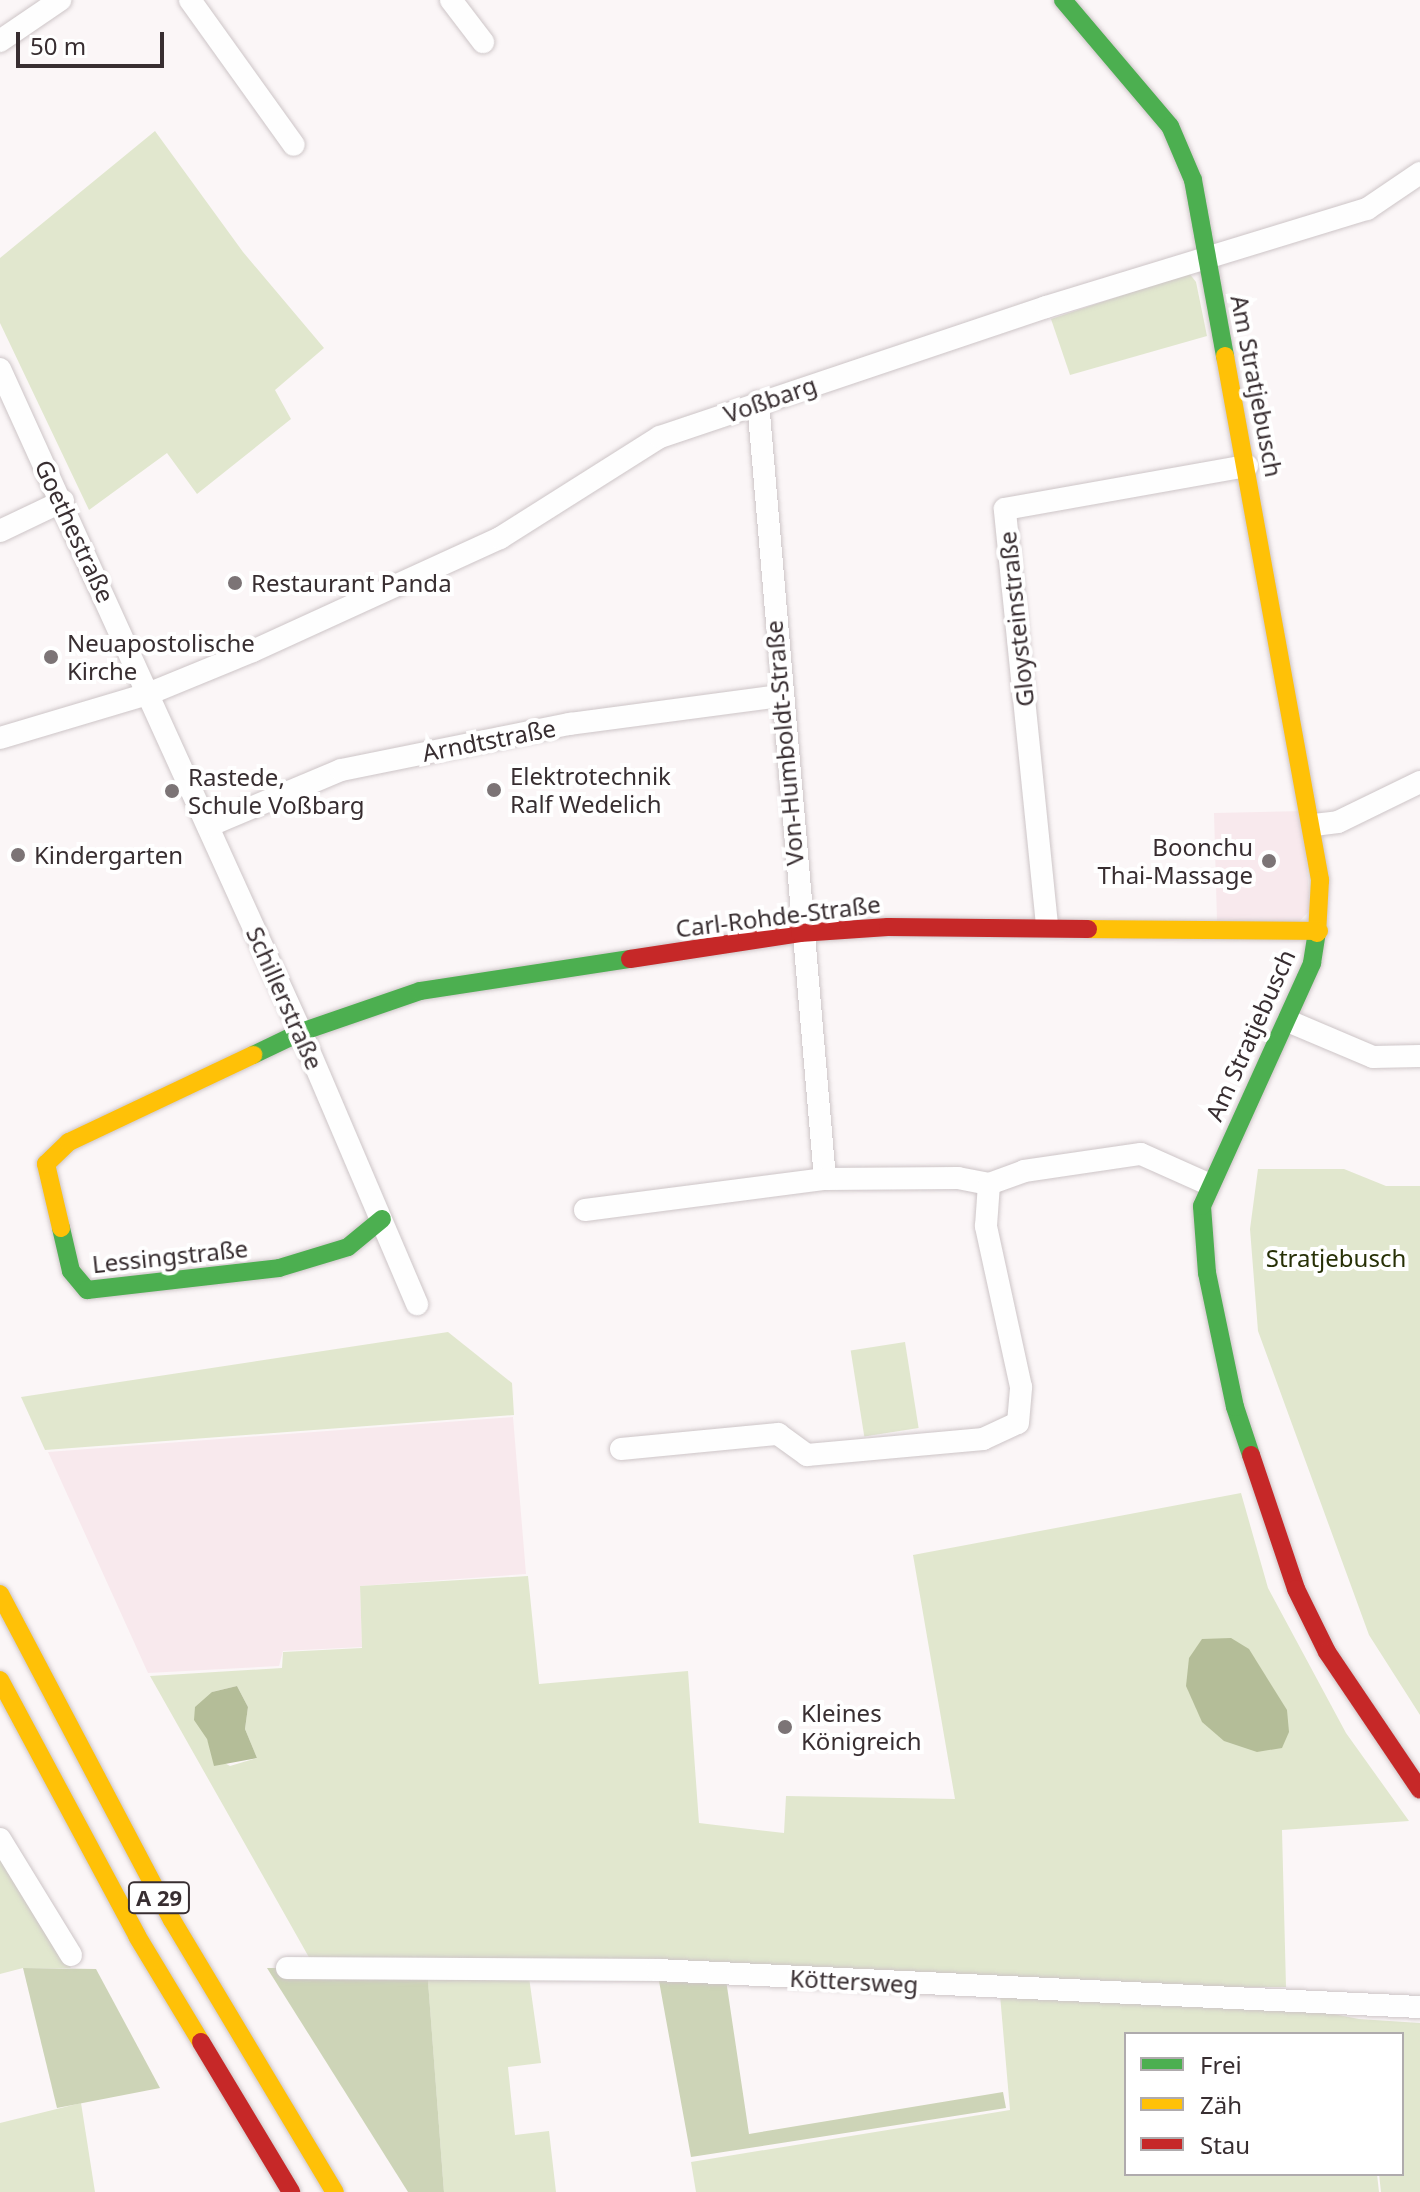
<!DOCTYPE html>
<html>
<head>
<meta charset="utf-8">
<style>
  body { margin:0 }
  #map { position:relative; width:1420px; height:2192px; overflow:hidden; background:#fbf6f7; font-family:"Noto Sans",sans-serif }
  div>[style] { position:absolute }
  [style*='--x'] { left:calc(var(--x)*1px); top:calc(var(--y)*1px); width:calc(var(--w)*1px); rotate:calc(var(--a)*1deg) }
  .built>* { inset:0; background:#f8e9ed }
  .green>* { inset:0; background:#e1e7ce; transform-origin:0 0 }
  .forest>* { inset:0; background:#cdd4b7 }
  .water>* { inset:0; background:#b4bd98 }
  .roads { filter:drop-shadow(0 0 2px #cdc5c7) drop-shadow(0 0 2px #cdc5c7) }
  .street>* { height:22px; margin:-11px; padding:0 11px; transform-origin:11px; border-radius:11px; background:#fefefe }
  .fast>* { height:18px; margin:-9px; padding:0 9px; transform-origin:9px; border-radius:9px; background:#4caf50 }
  .slow>* { height:18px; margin:-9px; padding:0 9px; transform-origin:9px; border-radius:9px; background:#ffc107 }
  .jam>* { height:18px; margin:-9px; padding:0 9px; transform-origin:9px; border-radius:9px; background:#c62828 }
  .dots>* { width:22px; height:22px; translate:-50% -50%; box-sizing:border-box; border:4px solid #fff; border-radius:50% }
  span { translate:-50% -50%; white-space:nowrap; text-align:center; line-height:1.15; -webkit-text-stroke:8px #fff; paint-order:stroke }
  .shield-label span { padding:2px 6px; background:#fff; border:2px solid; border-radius:6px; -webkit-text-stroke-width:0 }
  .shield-label { font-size:22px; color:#382e31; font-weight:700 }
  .street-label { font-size:24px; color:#382e31 }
  .poi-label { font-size:24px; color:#382e31 }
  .left { translate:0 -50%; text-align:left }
  .right { translate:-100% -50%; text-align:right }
  .park-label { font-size:24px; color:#273006 }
  .legend { position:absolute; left:1124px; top:2032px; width:280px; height:144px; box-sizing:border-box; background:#fff; border:2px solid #afabad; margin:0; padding:10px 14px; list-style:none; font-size:24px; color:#382e31 }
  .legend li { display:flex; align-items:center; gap:16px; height:40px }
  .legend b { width:40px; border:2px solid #afabad }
  .scale { position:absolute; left:16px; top:32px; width:148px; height:36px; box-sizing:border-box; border:4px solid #382e31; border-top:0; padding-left:10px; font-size:24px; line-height:28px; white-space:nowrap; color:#382e31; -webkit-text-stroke:6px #fff; paint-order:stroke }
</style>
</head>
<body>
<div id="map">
  <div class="built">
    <div style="clip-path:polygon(1303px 811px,1310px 910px,1297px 924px,1217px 921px,1214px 813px)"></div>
    <div style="clip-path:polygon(513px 1417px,526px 1574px,360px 1586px,362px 1647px,283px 1651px,279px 1666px,148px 1673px,48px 1452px)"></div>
  </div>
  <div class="green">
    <div style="clip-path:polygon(155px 131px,243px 252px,324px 348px,275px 390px,291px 419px,197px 494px,167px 453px,89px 510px,0 323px,0 258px)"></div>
    <div style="clip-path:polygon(1189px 273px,1196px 282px,1207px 336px,1070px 375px,1051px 319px)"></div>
    <div style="clip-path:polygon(1258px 1169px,1344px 1169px,1386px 1186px,1420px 1186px,1420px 1715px,1369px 1635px,1258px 1331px,1250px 1229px)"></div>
    <div style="clip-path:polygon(448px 1332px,512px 1383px,514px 1415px,45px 1450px,21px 1397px)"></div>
    <div style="left:905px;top:1342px;width:87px;height:55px;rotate:81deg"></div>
    <div style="clip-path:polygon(evenodd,1241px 1493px,1268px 1588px,1346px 1733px,1409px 1821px,1282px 1830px,1286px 1987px,986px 1988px,528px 1970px,541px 2063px,508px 2067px,515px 2135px,549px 2131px,556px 2192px,444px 2192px,427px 1969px,315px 1968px,150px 1676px,282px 1668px,283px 1652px,362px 1648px,360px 1586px,528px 1576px,539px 1684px,688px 1671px,699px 1823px,784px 1833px,786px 1796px,955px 1799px,913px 1555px,1241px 1493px,237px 1686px,248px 1707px,245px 1729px,257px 1758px,230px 1766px,214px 1757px,207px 1739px,212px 1692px,237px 1686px)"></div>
    <div style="clip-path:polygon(0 1849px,71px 1968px,23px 1968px,0 1974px)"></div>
    <div style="clip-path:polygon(1000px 1995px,1258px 1999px,1359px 2019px,1420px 2023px,1420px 2192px,1381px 2192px,1379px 2174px,1402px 2174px,1402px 2034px,1126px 2034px,1126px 2174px,1377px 2174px,1379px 2192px,696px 2192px,691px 2162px,1010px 2110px)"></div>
    <div style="clip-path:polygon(81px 2103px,95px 2192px,0 2192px,0 2123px)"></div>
  </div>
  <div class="forest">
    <div style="clip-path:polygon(23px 1968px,96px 1969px,160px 2088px,57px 2108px)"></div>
    <div style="clip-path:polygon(267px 1968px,427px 1968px,444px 2192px,408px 2192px)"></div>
    <div style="clip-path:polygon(657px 1970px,725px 1973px,749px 2134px,1003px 2092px,1006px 2108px,691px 2157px)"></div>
  </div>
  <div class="water">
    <div style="clip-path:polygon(1231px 1638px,1249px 1649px,1287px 1710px,1289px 1732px,1282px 1748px,1257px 1752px,1224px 1741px,1202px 1722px,1186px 1686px,1189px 1658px,1202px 1639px)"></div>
    <div style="clip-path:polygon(237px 1686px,248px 1707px,245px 1729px,257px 1758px,214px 1766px,207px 1739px,194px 1720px,195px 1707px,212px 1692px)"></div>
  </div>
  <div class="roads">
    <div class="street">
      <div style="--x:190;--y:0;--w:178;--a:54.4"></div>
      <div style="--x:451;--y:0;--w:53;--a:52.7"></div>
      <div style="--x:0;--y:41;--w:73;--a:-34.3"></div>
      <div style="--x:0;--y:369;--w:728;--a:65.58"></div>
      <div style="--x:301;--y:1032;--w:296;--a:66.9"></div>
      <div style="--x:758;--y:402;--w:780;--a:85.07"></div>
      <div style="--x:0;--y:531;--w:70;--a:-25.5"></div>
      <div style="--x:0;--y:738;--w:154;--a:-16.6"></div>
      <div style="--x:148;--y:694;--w:113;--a:-22.3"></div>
      <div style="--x:253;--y:651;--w:272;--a:-24.6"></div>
      <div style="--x:500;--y:538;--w:189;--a:-32.3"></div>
      <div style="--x:660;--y:437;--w:407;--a:-18.6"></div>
      <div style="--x:1046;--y:307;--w:336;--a:-17"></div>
      <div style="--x:1367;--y:209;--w:64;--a:-34.2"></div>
      <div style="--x:1314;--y:825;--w:24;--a:-7"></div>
      <div style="--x:1338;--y:822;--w:91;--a:-26"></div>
      <div style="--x:208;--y:826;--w:144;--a:-22.8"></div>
      <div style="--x:341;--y:770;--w:234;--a:-11.4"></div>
      <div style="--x:570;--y:724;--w:212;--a:-7.6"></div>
      <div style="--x:1047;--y:925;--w:418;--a:-95.8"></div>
      <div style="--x:1005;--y:509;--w:246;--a:-10.1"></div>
      <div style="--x:1288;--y:1021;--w:92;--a:23"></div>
      <div style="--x:1373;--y:1057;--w:47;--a:-1.2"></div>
      <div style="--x:585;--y:1210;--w:242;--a:-7.4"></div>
      <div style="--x:825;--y:1179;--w:133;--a:-0.4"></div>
      <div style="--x:958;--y:1178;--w:32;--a:11"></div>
      <div style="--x:621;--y:1449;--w:158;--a:-5.5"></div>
      <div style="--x:778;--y:1434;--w:36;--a:36"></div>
      <div style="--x:807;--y:1455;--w:177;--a:-5.2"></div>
      <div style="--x:983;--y:1439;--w:38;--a:-25"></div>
      <div style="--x:1018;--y:1423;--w:36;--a:-85"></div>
      <div style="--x:1021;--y:1387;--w:165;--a:-102.3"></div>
      <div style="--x:986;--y:1226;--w:42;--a:-85.9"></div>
      <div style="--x:989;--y:1184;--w:37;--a:-20"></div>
      <div style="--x:1024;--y:1171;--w:118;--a:-8.3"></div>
      <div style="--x:1141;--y:1154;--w:73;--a:24.1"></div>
      <div style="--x:0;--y:1839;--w:136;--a:58.5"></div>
      <div style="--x:287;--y:1968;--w:370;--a:0.3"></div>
      <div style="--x:657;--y:1970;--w:764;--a:2.78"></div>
    </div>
    <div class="fast">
      <div style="--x:1063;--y:0;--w:165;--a:49.7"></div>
      <div style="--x:1170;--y:126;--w:59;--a:66.9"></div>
      <div style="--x:1193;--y:180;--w:179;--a:79.7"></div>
      <div style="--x:253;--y:1055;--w:53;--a:-25.6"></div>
      <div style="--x:301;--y:1032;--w:126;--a:-19"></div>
      <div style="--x:420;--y:991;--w:212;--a:-8.7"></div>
      <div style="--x:61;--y:1228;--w:44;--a:76.9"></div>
      <div style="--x:71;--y:1271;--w:25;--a:50"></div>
      <div style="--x:87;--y:1290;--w:193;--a:-6.5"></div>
      <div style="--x:279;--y:1268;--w:72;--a:-16.9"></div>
      <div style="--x:348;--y:1247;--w:44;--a:-39.5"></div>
      <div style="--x:1251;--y:1455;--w:51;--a:-108.4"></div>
      <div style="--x:1235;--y:1407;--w:137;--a:-101.8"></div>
      <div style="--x:1207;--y:1273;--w:67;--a:-94.3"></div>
      <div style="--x:1202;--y:1206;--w:267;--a:-65.6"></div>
      <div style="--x:1312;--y:963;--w:30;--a:-81"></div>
    </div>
    <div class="slow">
      <div style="--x:1225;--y:356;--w:533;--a:79.72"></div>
      <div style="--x:1320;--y:880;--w:53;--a:93.2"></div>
      <div style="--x:1088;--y:929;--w:231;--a:0.5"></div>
      <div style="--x:61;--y:1228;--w:66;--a:-103.2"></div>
      <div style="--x:46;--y:1164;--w:32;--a:-44"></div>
      <div style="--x:69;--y:1142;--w:204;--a:-25.3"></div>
      <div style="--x:0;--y:1594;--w:369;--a:62.2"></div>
      <div style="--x:172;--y:1920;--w:317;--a:59.1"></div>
      <div style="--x:0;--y:1680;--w:290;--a:61.8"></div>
      <div style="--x:137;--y:1936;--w:124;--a:58.9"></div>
    </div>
    <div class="jam">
      <div style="--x:630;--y:959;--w:172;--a:-8.7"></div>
      <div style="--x:800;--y:933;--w:88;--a:-3.9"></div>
      <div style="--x:888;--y:927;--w:200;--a:0.6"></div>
      <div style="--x:1251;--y:1455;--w:141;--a:71.4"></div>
      <div style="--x:1296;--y:1589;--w:70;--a:63.8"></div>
      <div style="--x:1327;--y:1652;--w:166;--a:56"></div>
      <div style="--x:201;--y:2042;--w:175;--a:59"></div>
    </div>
  </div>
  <div class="dots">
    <div style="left:235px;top:583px;background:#7c7476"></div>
    <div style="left:51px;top:657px;background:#7c7476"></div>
    <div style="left:494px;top:790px;background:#7c7476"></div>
    <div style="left:172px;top:791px;background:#7c7476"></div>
    <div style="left:18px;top:855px;background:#7c7476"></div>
    <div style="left:1269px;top:861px;background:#7c7476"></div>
    <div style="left:785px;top:1727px;background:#7c7476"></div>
  </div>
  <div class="shield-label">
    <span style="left:159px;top:1898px">A 29</span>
  </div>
  <div class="street-label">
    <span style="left:1257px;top:386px;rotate:79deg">Am Stratjebusch</span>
    <span style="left:770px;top:399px;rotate:-19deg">Voßbarg</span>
    <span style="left:75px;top:531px;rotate:65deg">Goethestraße</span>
    <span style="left:1016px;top:619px;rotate:-96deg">Gloysteinstraße</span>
    <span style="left:489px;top:740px;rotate:-11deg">Arndtstraße</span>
    <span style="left:784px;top:743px;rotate:-95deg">Von-Humboldt-Straße</span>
    <span style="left:778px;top:916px;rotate:-7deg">Carl-Rohde-Straße</span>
    <span style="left:285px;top:998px;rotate:66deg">Schillerstraße</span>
    <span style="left:1250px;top:1035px;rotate:-66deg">Am Stratjebusch</span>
    <span style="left:170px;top:1256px;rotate:-6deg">Lessingstraße</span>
    <span style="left:854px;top:1981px;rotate:3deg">Köttersweg</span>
  </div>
  <div class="poi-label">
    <span class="left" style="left:251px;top:583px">Restaurant Panda</span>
    <span class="left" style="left:67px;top:657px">Neuapostolische<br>Kirche</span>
    <span class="left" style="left:510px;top:790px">Elektrotechnik<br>Ralf Wedelich</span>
    <span class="left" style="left:188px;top:791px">Rastede,<br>Schule Voßbarg</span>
    <span class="right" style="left:1253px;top:861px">Boonchu<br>Thai-Massage</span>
    <span class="left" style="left:34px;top:855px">Kindergarten</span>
    <span class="left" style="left:801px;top:1727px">Kleines<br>Königreich</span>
  </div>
  <div class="park-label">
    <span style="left:1336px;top:1258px">Stratjebusch</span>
  </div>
  <ul class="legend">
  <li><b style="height:10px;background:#4caf50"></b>Frei</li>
  <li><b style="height:10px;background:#ffc107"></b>Zäh</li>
  <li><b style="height:10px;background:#c62828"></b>Stau</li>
  </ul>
  <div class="scale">50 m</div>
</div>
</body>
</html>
